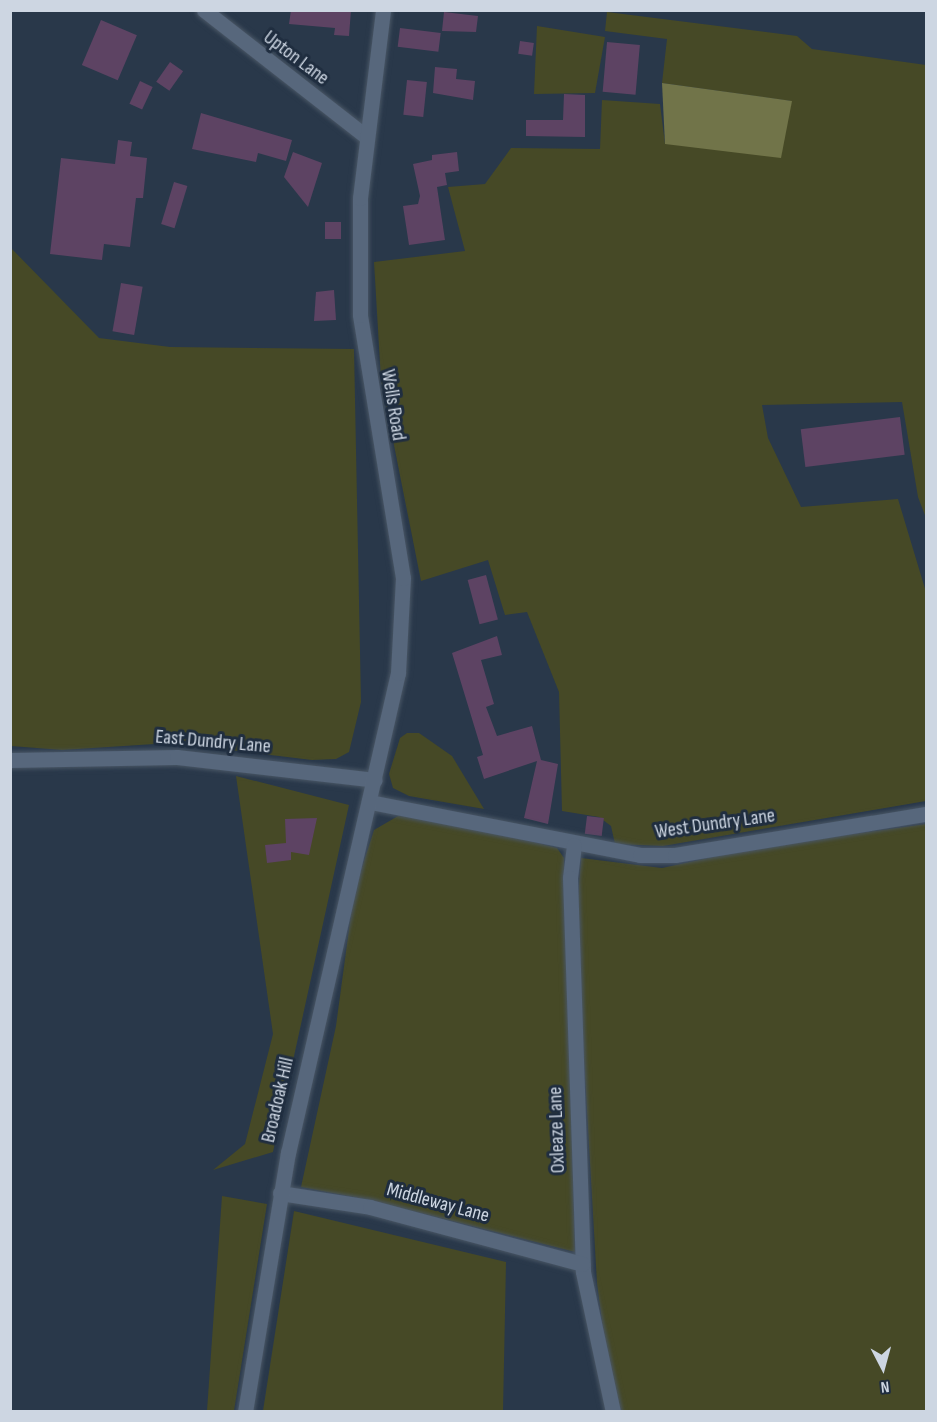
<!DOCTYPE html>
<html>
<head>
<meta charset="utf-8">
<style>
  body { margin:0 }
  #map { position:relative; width:937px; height:1422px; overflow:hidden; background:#29384a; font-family:"Sofia Sans Condensed",sans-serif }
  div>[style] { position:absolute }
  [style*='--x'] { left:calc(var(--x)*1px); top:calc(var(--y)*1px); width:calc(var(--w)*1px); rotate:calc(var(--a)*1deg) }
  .green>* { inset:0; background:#464926 }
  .forest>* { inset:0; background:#717449 }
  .building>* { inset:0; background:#5d4363; transform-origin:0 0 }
  .roads { filter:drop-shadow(0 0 2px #495665) drop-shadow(0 0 2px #495665) }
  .minor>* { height:15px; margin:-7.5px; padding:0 7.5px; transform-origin:7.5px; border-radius:7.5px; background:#57677c }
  span { translate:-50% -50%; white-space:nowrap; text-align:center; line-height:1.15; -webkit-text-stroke:6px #1f2d3f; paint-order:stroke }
  .street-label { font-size:20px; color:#cdd6e2 }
  .frame { position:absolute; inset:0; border:12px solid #cdd6e2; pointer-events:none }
  .north { position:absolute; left:853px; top:1338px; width:60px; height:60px; -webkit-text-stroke:4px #1f2d3f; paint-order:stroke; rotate:174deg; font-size:16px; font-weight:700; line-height:24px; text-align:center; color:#cdd6e2 }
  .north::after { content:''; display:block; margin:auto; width:21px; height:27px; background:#cdd6e2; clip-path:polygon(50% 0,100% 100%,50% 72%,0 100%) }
</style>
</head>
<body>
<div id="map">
  <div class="green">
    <div style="clip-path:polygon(607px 12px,797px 36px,812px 49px,926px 65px,926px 518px,918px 497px,902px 402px,762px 405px,768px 438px,801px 507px,898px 499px,926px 592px,926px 801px,663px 846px,615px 844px,611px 826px,599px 817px,562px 811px,559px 692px,527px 612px,505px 615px,488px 560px,421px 581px,381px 380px,374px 262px,465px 251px,448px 187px,485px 184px,511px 148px,600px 149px,602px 100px,660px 104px,665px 144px,791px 101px,662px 83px,667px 39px,605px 31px)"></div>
    <div style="clip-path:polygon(537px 26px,605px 37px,595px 93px,534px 94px)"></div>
    <div style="clip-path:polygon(10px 247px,99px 338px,170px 347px,354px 349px,361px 702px,349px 752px,336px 759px,312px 760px,170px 743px,62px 750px,11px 746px)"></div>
    <div style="clip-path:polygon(407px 733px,419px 733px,452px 756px,484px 809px,409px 796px,393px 788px,389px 774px,400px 738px)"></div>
    <div style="clip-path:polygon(236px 776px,349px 805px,273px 1152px,213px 1170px,245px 1144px,273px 1034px)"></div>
    <div style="clip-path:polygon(398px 816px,438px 817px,557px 848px,564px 858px,575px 1252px,369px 1200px,301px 1187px,336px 1026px,354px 892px,374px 830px)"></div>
    <div style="clip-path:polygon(926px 824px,926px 1411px,622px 1412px,612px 1399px,597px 1283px,582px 1025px,578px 899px,581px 858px,662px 868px,759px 847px)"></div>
    <div style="clip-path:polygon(222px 1196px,267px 1204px,234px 1411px,207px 1411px)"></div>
    <div style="clip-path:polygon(294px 1211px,506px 1262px,503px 1411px,263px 1411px)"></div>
  </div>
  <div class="forest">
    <div style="clip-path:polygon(662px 83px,792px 101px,781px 158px,665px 144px)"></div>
  </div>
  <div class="building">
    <div style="clip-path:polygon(291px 10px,351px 10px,349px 36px,334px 35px,335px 28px,289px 24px)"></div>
    <div style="clip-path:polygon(444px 12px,478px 16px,476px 32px,442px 31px)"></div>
    <div style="left:101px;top:20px;width:39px;height:49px;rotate:23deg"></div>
    <div style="left:400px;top:28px;width:41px;height:19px;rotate:7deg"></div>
    <div style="left:520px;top:41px;width:14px;height:13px;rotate:8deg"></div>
    <div style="left:607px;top:42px;width:33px;height:50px;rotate:5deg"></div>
    <div style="left:170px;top:62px;width:16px;height:24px;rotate:35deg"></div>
    <div style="clip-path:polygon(435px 67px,457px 69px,456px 79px,475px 81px,473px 100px,433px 93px)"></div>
    <div style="left:407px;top:80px;width:20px;height:35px;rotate:6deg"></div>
    <div style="left:140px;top:81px;width:14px;height:25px;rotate:25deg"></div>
    <div style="clip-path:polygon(564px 94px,585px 95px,585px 137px,526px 136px,526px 120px,563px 120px)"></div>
    <div style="clip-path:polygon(201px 113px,292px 140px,286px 161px,258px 153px,256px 162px,192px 149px)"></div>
    <div style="clip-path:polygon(118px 140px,132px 142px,130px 156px,147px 158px,143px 198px,136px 198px,130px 247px,104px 244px,102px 260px,50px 254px,61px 158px,115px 164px)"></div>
    <div style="clip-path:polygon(293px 152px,322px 163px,308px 207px,284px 177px)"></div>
    <div style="clip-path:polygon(457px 152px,459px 171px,445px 173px,447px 185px,437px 187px,445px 240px,409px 245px,403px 206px,418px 204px,420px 196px,413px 164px,432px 160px,432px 155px)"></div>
    <div style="left:174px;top:182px;width:14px;height:44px;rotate:17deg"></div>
    <div style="left:325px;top:222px;width:16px;height:17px"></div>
    <div style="left:121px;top:283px;width:22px;height:49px;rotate:10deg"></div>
    <div style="clip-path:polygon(334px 290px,336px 320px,314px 321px,316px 292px)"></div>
    <div style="left:900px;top:417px;width:38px;height:100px;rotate:83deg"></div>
    <div style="left:486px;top:575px;width:46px;height:19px;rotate:75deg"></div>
    <div style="clip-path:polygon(497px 636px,502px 655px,481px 660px,494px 704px,486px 707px,497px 736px,532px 726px,541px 760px,558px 764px,548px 824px,524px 818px,537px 761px,484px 779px,477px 757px,483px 755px,452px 653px)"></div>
    <div style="left:587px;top:816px;width:17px;height:18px;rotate:7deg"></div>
    <div style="clip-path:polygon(317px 818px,309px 855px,291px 852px,291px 860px,267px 863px,265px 845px,286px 843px,285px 819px)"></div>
  </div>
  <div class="roads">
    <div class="minor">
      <div style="--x:204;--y:10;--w:204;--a:38"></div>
      <div style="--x:10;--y:760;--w:167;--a:-1"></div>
      <div style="--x:177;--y:757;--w:199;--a:6.6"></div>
      <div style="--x:370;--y:802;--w:275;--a:11.1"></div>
      <div style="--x:640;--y:855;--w:35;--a:0"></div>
      <div style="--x:675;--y:855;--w:254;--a:-9.3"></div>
      <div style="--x:574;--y:845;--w:33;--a:97"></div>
      <div style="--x:570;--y:878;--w:394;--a:88.1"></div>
      <div style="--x:583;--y:1272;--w:143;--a:77.9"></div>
      <div style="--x:280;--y:1193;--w:91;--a:8.8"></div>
      <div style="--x:370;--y:1207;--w:220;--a:15"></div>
      <div style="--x:245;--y:1412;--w:263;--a:-80.6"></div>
      <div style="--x:288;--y:1153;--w:492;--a:-77.1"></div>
      <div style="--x:398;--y:673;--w:95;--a:-87"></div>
      <div style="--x:403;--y:578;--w:266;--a:-99.3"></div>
      <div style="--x:360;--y:315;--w:117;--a:-90"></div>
      <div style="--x:360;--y:198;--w:189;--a:-83"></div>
    </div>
  </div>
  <div class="street-label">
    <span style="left:296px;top:58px;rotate:37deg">Upton Lane</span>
    <span style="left:393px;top:405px;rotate:81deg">Wells Road</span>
    <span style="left:213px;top:742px;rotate:5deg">East Dundry Lane</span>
    <span style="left:715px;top:824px;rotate:-8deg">West Dundry Lane</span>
    <span style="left:278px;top:1100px;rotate:-77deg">Broadoak Hill</span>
    <span style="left:557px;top:1130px;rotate:-92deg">Oxleaze Lane</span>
    <span style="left:438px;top:1203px;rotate:15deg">Middleway Lane</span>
  </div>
  <div class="frame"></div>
  <div class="north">N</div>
</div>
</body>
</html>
